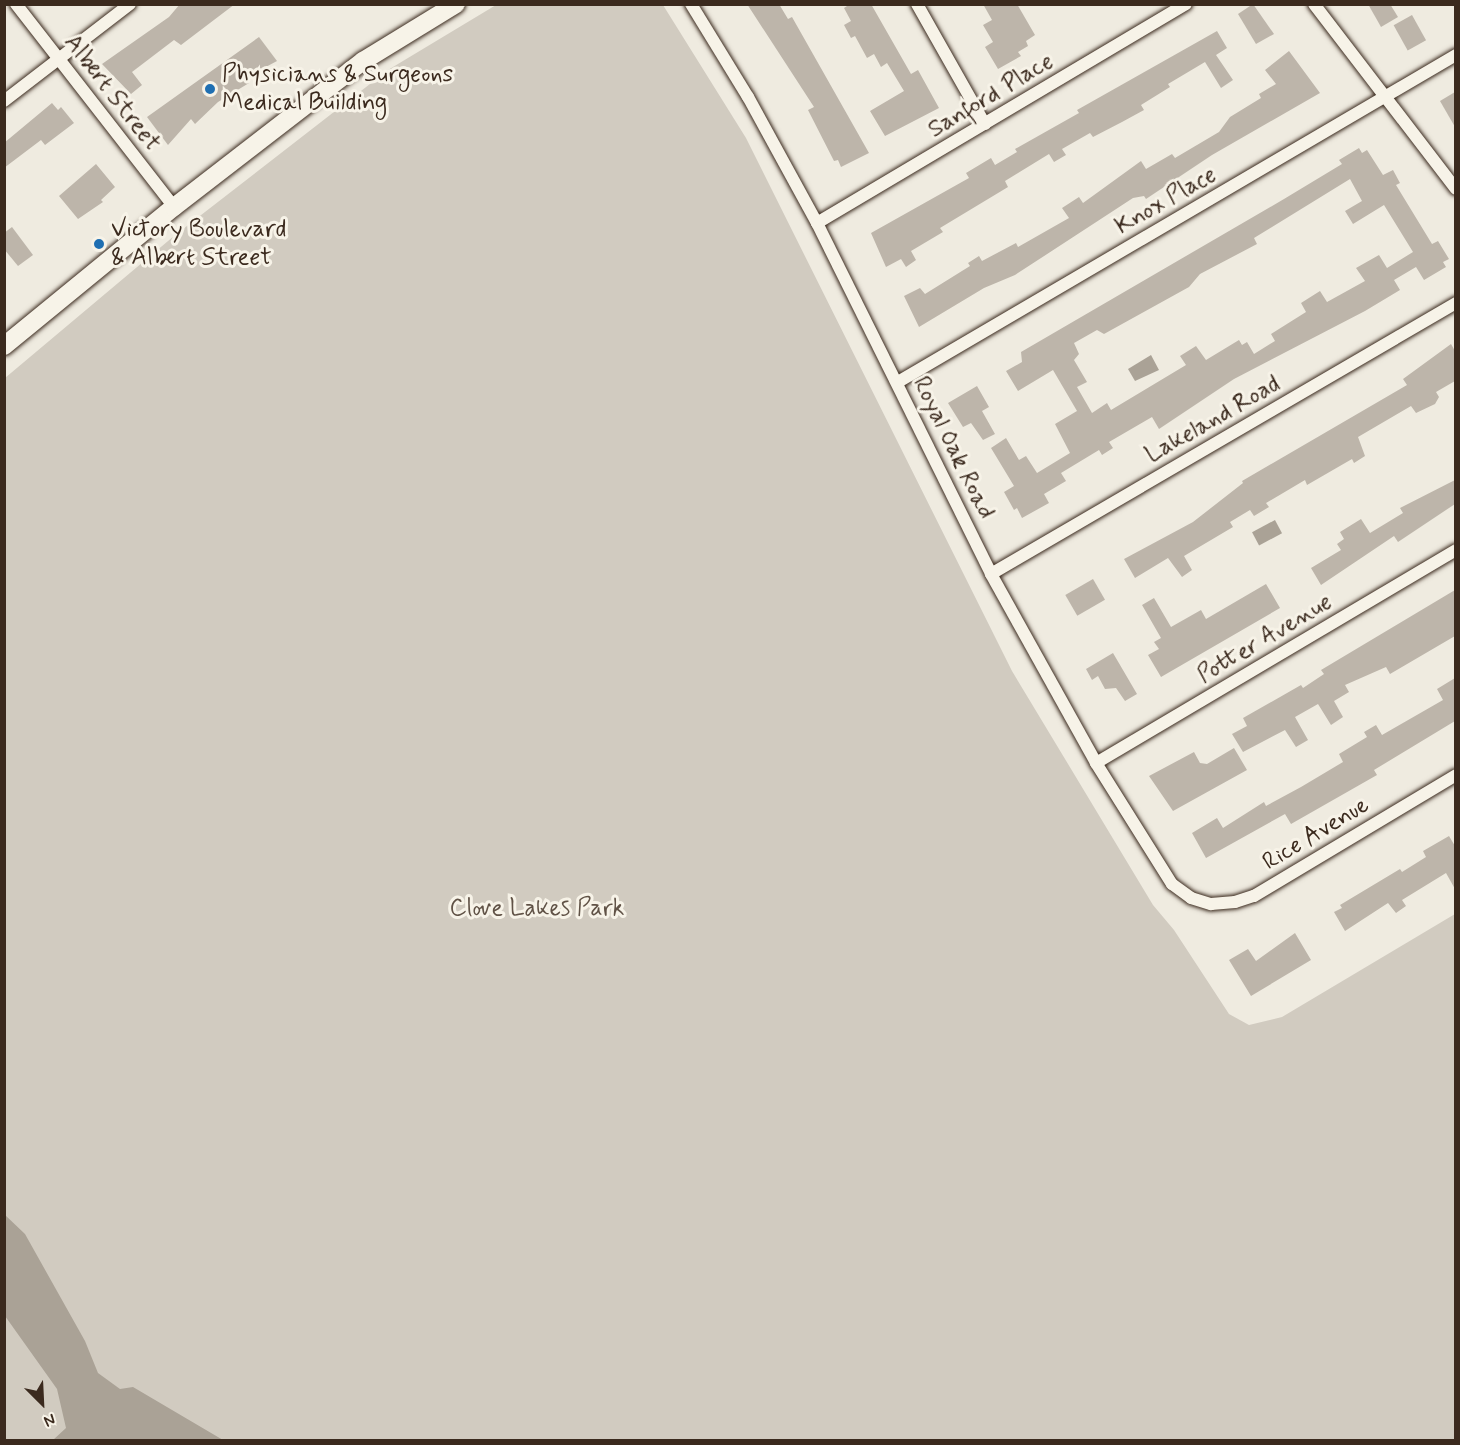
<!DOCTYPE html>
<html>
<head>
<meta charset="utf-8">
<style>
  body { margin:0 }
  #map { position:relative; width:1460px; height:1445px; overflow:hidden; background:#efebe0; font-family:Mynerve,sans-serif }
  div>[style] { position:absolute }
  [style*='--x'] { left:calc(var(--x)*1px); top:calc(var(--y)*1px); width:calc(var(--w)*1px); rotate:calc(var(--a)*1deg) }
  .green>* { inset:0; background:#d1cbc0 }
  .water>* { inset:0; background:#aaa296; transform-origin:0 0 }
  .building>* { inset:0; background:#bdb5aa; transform-origin:0 0 }
  .roads { filter:drop-shadow(0 0 2px #3b2a1e) drop-shadow(0 0 2px #3b2a1e) }
  .street>* { height:12px; margin:-6px; padding:0 6px; transform-origin:6px; border-radius:6px; background:#f7f3e8 }
  .secondary>* { height:18px; margin:-9px; padding:0 9px; transform-origin:9px; border-radius:9px; background:#f7f3e8 }
  .dots>* { width:16px; height:16px; translate:-50% -50%; box-sizing:border-box; border:3px solid #f7f3e8; border-radius:50% }
  span { translate:-50% -50%; white-space:nowrap; text-align:center; line-height:1.15; -webkit-text-stroke:6px #f7f3e8; paint-order:stroke }
  .poi-label { font-size:24px; color:#3b2a1e }
  .left { translate:0 -50%; text-align:left }
  .street-label { font-size:24px; color:#3b2a1e }
  .park-label { font-size:24px; color:#605246 }
  .frame { position:absolute; inset:0; border:6px solid #3b2a1e; pointer-events:none }
  .north { position:absolute; left:12px; top:1373px; width:60px; height:60px; -webkit-text-stroke:4px #f7f3e8; paint-order:stroke; rotate:156deg; font-size:16px; font-weight:700; line-height:24px; text-align:center; color:#3b2a1e }
  .north::after { content:''; display:block; margin:auto; width:21px; height:27px; background:#3b2a1e; clip-path:polygon(50% 0,100% 100%,50% 72%,0 100%) }
</style>
</head>
<body>
<div id="map">
  <div class="green">
    <div style="clip-path:polygon(496px 5px,663px 5px,746px 138px,1012px 671px,1153px 905px,1174px 930px,1229px 1014px,1249px 1025px,1282px 1017px,1455px 914px,1455px 1440px,5px 1440px,5px 378px,174px 236px,388px 70px)"></div>
  </div>
  <div class="water">
    <div style="clip-path:polygon(1151px 355px,1159px 370px,1135px 381px,1128px 369px)"></div>
    <div style="left:1275px;top:520px;width:15px;height:26px;rotate:62deg"></div>
    <div style="clip-path:polygon(4px 1214px,25px 1234px,85px 1341px,98px 1373px,120px 1389px,133px 1387px,223px 1440px,53px 1440px,66px 1428px,57px 1389px,5px 1316px)"></div>
  </div>
  <div class="building">
    <div style="clip-path:polygon(180px 4px,235px 4px,181px 45px,174px 40px,132px 72px,142px 85px,131px 94px,102px 64px,169px 17px)"></div>
    <div style="clip-path:polygon(747px 4px,779px 4px,788px 19px,792px 17px,869px 153px,841px 167px,838px 160px,834px 161px,808px 110px,814px 107px)"></div>
    <div style="clip-path:polygon(850px 4px,871px 4px,911px 74px,918px 70px,939px 108px,885px 136px,870px 111px,904px 91px,887px 63px,881px 67px,874px 54px,867px 58px,855px 36px,851px 38px,844px 25px,851px 21px,844px 8px)"></div>
    <div style="clip-path:polygon(983px 4px,1017px 4px,1035px 35px,1026px 41px,1028px 46px,1018px 52px,1021px 56px,998px 69px,985px 47px,993px 42px,983px 25px,992px 20px)"></div>
    <div style="clip-path:polygon(1253px 4px,1274px 34px,1256px 44px,1238px 14px)"></div>
    <div style="clip-path:polygon(1368px 4px,1390px 4px,1398px 17px,1381px 27px)"></div>
    <div style="left:1412px;top:15px;width:29px;height:21px;rotate:61deg"></div>
    <div style="clip-path:polygon(1217px 31px,1227px 48px,1216px 55px,1233px 80px,1221px 88px,1205px 62px,1168px 84px,1170px 87px,1141px 105px,1144px 110px,1122px 122px,1093px 137px,1090px 133px,1062px 149px,1066px 155px,1054px 162px,1049px 154px,1005px 181px,1008px 187px,940px 228px,943px 232px,911px 251px,916px 260px,906px 267px,901px 259px,886px 267px,871px 233px,969px 178px,966px 173px,991px 158px,995px 165px,1017px 152px,1015px 149px,1079px 113px,1077px 110px)"></div>
    <div style="clip-path:polygon(259px 37px,277px 61px,245px 78px,249px 83px,218px 102px,195px 124px,191px 119px,168px 145px,147px 117px)"></div>
    <div style="clip-path:polygon(1289px 51px,1320px 93px,1212px 155px,1146px 199px,1144px 196px,1133px 198px,1015px 275px,984px 288px,919px 327px,904px 296px,920px 288px,925px 294px,970px 266px,968px 263px,979px 256px,982px 261px,1016px 243px,1018px 247px,1069px 218px,1062px 208px,1079px 197px,1083px 203px,1141px 161px,1146px 169px,1172px 154px,1175px 158px,1219px 132px,1230px 117px,1261px 98px,1259px 94px,1276px 84px,1265px 70px)"></div>
    <div style="clip-path:polygon(1455px 92px,1455px 127px,1440px 101px)"></div>
    <div style="clip-path:polygon(52px 103px,58px 110px,61px 107px,74px 123px,45px 145px,41px 140px,4px 168px,4px 143px)"></div>
    <div style="clip-path:polygon(evenodd,1359px 148px,1362px 153px,1367px 150px,1383px 175px,1393px 170px,1400px 183px,1396px 185px,1432px 244px,1438px 241px,1449px 259px,1443px 262px,1446px 267px,1424px 280px,1416px 267px,1394px 280px,1400px 290px,1365px 311px,1234px 379px,1159px 429px,1152px 417px,1109px 442px,1113px 448px,1102px 455px,1099px 450px,1061px 473px,1066px 481px,1044px 494px,1049px 503px,1022px 518px,1017px 508px,1014px 510px,1004px 492px,1014px 486px,991px 448px,1006px 438px,1019px 460px,1026px 456px,1037px 473px,1070px 453px,1055px 424px,1077px 411px,1053px 370px,1018px 391px,1006px 371px,1022px 362px,1021px 352px,1284px 199px,1342px 164px,1339px 160px,1359px 148px,1350px 179px,1362px 201px,1345px 211px,1353px 224px,1384px 205px,1413px 252px,1387px 268px,1379px 255px,1356px 268px,1365px 281px,1327px 302px,1320px 291px,1301px 303px,1306px 312px,1271px 334px,1275px 341px,1254px 354px,1247px 342px,1242px 345px,1239px 340px,1206px 360px,1196px 346px,1180px 356px,1186px 365px,1111px 410px,1107px 403px,1092px 413px,1077px 387px,1087px 382px,1074px 360px,1079px 354px,1074px 343px,1097px 330px,1104px 334px,1189px 287px,1200px 274px,1257px 244px,1254px 238px,1350px 179px)"></div>
    <div style="clip-path:polygon(96px 164px,115px 187px,101px 200px,103px 202px,78px 219px,59px 196px)"></div>
    <div style="clip-path:polygon(12px 227px,33px 255px,18px 266px,4px 249px,4px 233px)"></div>
    <div style="clip-path:polygon(1451px 344px,1455px 351px,1455px 381px,1436px 392px,1439px 397px,1435px 404px,1416px 413px,1411px 406px,1358px 437px,1365px 456px,1354px 463px,1352px 459px,1307px 485px,1305px 480px,1266px 503px,1269px 507px,1254px 516px,1250px 510px,1230px 522px,1233px 527px,1184px 556px,1192px 570px,1182px 577px,1168px 558px,1135px 578px,1124px 559px,1193px 522px,1243px 483px,1242px 481px,1407px 385px,1403px 379px)"></div>
    <div style="clip-path:polygon(977px 386px,989px 407px,982px 411px,995px 434px,983px 440px,971px 423px,963px 427px,948px 403px)"></div>
    <div style="clip-path:polygon(1455px 480px,1455px 504px,1398px 542px,1394px 536px,1321px 585px,1311px 568px,1341px 550px,1337px 544px,1344px 539px,1340px 532px,1361px 519px,1370px 533px,1403px 513px,1400px 508px)"></div>
    <div style="left:1093px;top:579px;width:24px;height:32px;rotate:60deg"></div>
    <div style="clip-path:polygon(1266px 584px,1280px 608px,1161px 677px,1148px 655px,1159px 649px,1154px 642px,1161px 638px,1142px 605px,1154px 598px,1171px 627px,1201px 610px,1206px 619px)"></div>
    <div style="clip-path:polygon(1455px 590px,1455px 636px,1390px 674px,1386px 667px,1345px 685px,1349px 692px,1334px 701px,1343px 717px,1331px 725px,1318px 704px,1295px 717px,1308px 740px,1296px 747px,1285px 730px,1243px 752px,1232px 734px,1247px 726px,1243px 718px,1301px 685px,1303px 688px,1324px 674px,1321px 670px)"></div>
    <div style="clip-path:polygon(1113px 653px,1137px 694px,1125px 701px,1116px 688px,1105px 689px,1098px 676px,1092px 680px,1086px 669px)"></div>
    <div style="clip-path:polygon(1455px 678px,1455px 721px,1374px 770px,1377px 775px,1291px 824px,1285px 814px,1206px 858px,1192px 833px,1217px 818px,1223px 828px,1264px 802px,1266px 806px,1301px 787px,1343px 762px,1339px 754px,1367px 737px,1364px 732px,1376px 725px,1382px 735px,1443px 700px,1437px 689px)"></div>
    <div style="clip-path:polygon(1234px 748px,1247px 770px,1173px 811px,1149px 776px,1194px 752px,1200px 763px,1207px 764px)"></div>
    <div style="clip-path:polygon(1449px 836px,1455px 846px,1455px 889px,1446px 873px,1402px 900px,1406px 906px,1396px 913px,1388px 903px,1345px 931px,1334px 912px,1342px 908px,1340px 905px,1400px 869px,1402px 872px,1426px 857px,1423px 851px)"></div>
    <div style="clip-path:polygon(1295px 933px,1311px 960px,1251px 996px,1229px 960px,1248px 949px,1256px 961px)"></div>
  </div>
  <div class="roads">
    <div class="street">
      <div style="--x:16;--y:4;--w:257;--a:52.1"></div>
      <div style="--x:691;--y:4;--w:109;--a:58.5"></div>
      <div style="--x:748;--y:97;--w:144;--a:61.3"></div>
      <div style="--x:817;--y:223;--w:392;--a:63.6"></div>
      <div style="--x:991;--y:574;--w:216;--a:60.9"></div>
      <div style="--x:1096;--y:763;--w:143;--a:57.9"></div>
      <div style="--x:1172;--y:884;--w:24;--a:36"></div>
      <div style="--x:1191;--y:898;--w:21;--a:17"></div>
      <div style="--x:1211;--y:904;--w:24;--a:-5"></div>
      <div style="--x:1235;--y:902;--w:20;--a:-18"></div>
      <div style="--x:1254;--y:896;--w:235;--a:-30.9"></div>
      <div style="--x:917;--y:4;--w:138;--a:60.5"></div>
      <div style="--x:1314;--y:4;--w:233;--a:52.5"></div>
      <div style="--x:4;--y:101;--w:159;--a:-37.6"></div>
      <div style="--x:817;--y:223;--w:429;--a:-30.7"></div>
      <div style="--x:898;--y:382;--w:647;--a:-30.37"></div>
      <div style="--x:991;--y:574;--w:538;--a:-30.23"></div>
      <div style="--x:1096;--y:763;--w:418;--a:-30.6"></div>
    </div>
    <div class="secondary">
      <div style="--x:4;--y:346;--w:220;--a:-39.3"></div>
      <div style="--x:174;--y:207;--w:239;--a:-37.7"></div>
      <div style="--x:363;--y:61;--w:109;--a:-31.5"></div>
    </div>
  </div>
  <div class="dots">
    <div style="left:210px;top:89px;background:#1f6fb2"></div>
    <div style="left:99px;top:244px;background:#1f6fb2"></div>
  </div>
  <div class="poi-label">
    <span class="left" style="left:222px;top:89px">Physicians &amp; Surgeons<br>Medical Building</span>
    <span class="left" style="left:111px;top:244px">Victory Boulevard<br>&amp; Albert Street</span>
  </div>
  <div class="street-label">
    <span style="left:112px;top:93px;rotate:52deg">Albert Street</span>
    <span style="left:991px;top:96px;rotate:-31deg">Sanford Place</span>
    <span style="left:1166px;top:201px;rotate:-30deg">Knox Place</span>
    <span style="left:1213px;top:420px;rotate:-30deg">Lakeland Road</span>
    <span style="left:953px;top:448px;rotate:64deg">Royal Oak Road</span>
    <span style="left:1265px;top:639px;rotate:-31deg">Potter Avenue</span>
    <span style="left:1316px;top:834px;rotate:-31deg">Rice Avenue</span>
  </div>
  <div class="park-label">
    <span style="left:537px;top:909px">Clove Lakes Park</span>
  </div>
  <div class="frame"></div>
  <div class="north">N</div>
</div>
</body>
</html>
